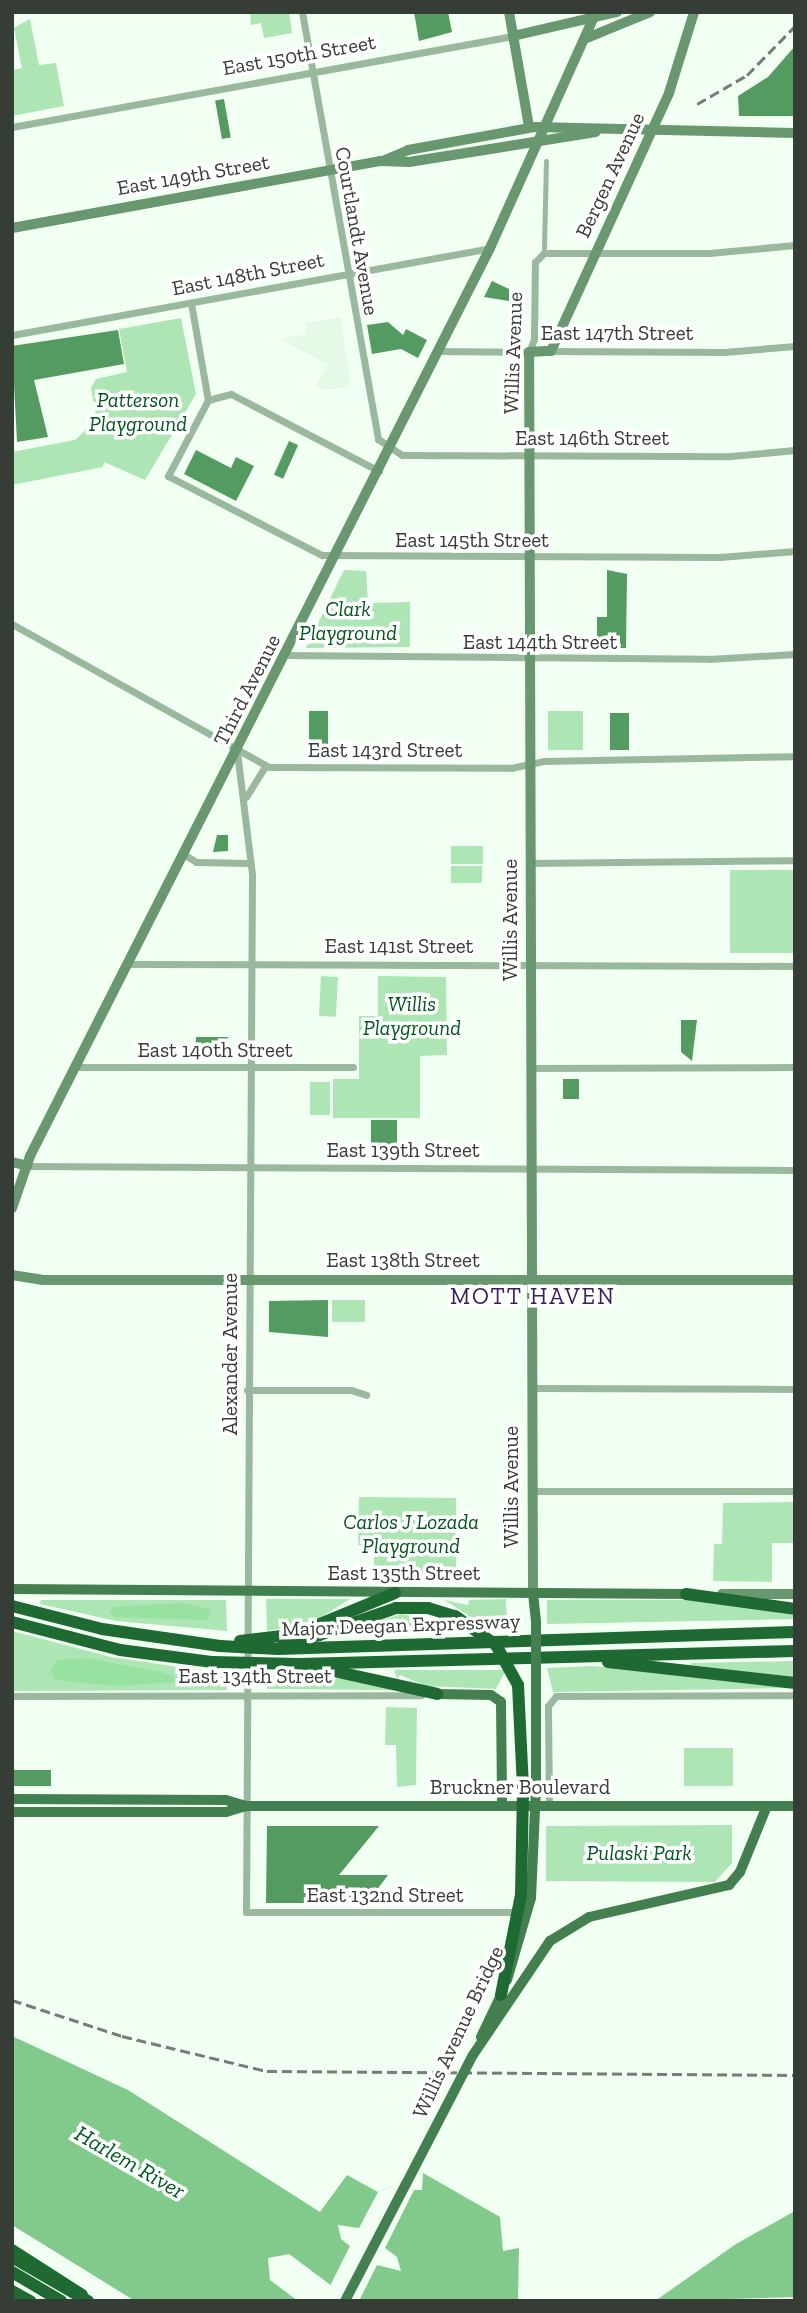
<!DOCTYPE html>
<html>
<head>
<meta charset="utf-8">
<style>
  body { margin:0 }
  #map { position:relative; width:807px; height:2313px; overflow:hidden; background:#f2fff3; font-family:"Zilla Slab",serif }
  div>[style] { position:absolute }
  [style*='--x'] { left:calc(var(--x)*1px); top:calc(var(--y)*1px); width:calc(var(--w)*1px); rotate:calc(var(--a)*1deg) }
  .built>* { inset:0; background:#e4fae6 }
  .green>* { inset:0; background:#ade6b4; transform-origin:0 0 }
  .forest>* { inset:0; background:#97e1a1 }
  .water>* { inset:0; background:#81ca8c }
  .pier>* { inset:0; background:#f2fff3 }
  .building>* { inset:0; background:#539b60; transform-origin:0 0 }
  .pedestrian>* { height:5px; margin:-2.5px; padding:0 2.5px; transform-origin:2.5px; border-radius:2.5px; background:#99b89d }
  .minor>* { height:7px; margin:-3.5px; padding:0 3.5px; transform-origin:3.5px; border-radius:3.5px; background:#99b89d }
  .secondary>* { height:10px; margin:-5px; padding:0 5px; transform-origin:5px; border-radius:5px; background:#69976f }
  .primary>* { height:10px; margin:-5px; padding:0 5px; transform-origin:5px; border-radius:5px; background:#447f4f }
  .motorway>* { height:12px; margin:-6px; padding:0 6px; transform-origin:6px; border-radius:6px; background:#1f6a32 }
  .rail>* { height:2.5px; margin-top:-1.25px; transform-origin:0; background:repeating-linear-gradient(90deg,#757d75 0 10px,transparent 0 15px) }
  .primary-bridge>* { height:10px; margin:-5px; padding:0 5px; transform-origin:5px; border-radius:5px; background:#447f4f }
  .motorway-bridge>* { height:12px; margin:-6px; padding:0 6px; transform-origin:6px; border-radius:6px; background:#1f6a32 }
  span { translate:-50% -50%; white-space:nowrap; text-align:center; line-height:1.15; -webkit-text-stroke:7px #fff; paint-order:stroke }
  .street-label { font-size:21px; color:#363c36 }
  .park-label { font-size:21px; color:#00561e; font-style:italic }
  .neighbourhood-label { font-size:23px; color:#36205a; letter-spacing:2px }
  .water-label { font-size:23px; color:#035a21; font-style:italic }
  .frame { position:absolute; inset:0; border:14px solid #363c36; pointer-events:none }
</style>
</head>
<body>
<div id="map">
  <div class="built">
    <div style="clip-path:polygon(341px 317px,351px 387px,325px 390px,316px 386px,327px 364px,279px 339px,307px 334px,306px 323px)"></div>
  </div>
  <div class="green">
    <div style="clip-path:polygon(250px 12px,289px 12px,292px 33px,264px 38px,261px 23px,251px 25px)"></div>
    <div style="clip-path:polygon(30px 19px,39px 65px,56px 63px,64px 106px,12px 116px,12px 70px,22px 68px,14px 28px)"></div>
    <div style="clip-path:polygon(181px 318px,196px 394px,145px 480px,104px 462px,103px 467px,12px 485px,12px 452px,75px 440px,91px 425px,98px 428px,91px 388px,96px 379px,127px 372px,119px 329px)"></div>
    <div style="clip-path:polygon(344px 570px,366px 571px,368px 603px,410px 602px,410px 647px,306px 648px)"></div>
    <div style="left:548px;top:711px;width:35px;height:39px"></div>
    <div style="left:451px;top:846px;width:32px;height:18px"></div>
    <div style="left:451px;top:866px;width:31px;height:17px"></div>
    <div style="left:795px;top:870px;width:83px;height:65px;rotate:90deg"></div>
    <div style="left:321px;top:976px;width:17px;height:40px;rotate:3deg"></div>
    <div style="clip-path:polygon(378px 976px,446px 977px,447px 1055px,420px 1056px,420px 1118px,333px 1118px,333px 1079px,359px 1079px,359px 1016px,378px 1016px)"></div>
    <div style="left:310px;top:1082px;width:20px;height:33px"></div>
    <div style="left:332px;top:1300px;width:33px;height:22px"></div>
    <div style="clip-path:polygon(359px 1497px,456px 1498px,456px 1572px,374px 1574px,374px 1544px,358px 1545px)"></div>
    <div style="clip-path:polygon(795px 1502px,795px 1543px,772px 1543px,772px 1582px,713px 1581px,714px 1544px,722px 1544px,723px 1503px)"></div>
    <div style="clip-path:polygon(266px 1599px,350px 1599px,312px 1623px,267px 1631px)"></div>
    <div style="clip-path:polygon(41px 1600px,226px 1600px,227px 1631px,116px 1621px,40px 1604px)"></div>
    <div style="clip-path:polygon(444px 1600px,468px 1605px,469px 1600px,506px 1599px,507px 1626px,358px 1631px,358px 1627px,402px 1614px,462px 1626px,468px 1615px)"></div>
    <div style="clip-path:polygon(547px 1600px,719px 1600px,795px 1613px,795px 1619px,547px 1624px)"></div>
    <div style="clip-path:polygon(12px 1631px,111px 1657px,226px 1674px,227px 1690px,14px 1691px)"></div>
    <div style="clip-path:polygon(795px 1661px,795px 1678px,691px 1665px,691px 1663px)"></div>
    <div style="clip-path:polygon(592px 1666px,660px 1672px,791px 1688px,553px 1692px,547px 1668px)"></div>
    <div style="clip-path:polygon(394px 1670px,506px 1670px,496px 1689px,426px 1686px,400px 1675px,397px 1679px)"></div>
    <div style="clip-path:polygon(267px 1675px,356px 1679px,391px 1690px,267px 1689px)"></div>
    <div style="clip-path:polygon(386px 1707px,417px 1708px,416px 1785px,397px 1787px,396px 1745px,385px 1745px)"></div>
    <div style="left:684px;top:1748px;width:49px;height:38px"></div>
    <div style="clip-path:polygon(732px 1825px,732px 1863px,715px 1882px,546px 1881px,546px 1826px)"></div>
  </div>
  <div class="forest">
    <div style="clip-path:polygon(183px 1603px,211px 1610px,208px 1620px,114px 1617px,110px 1612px,113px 1607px)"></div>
    <div style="clip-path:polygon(86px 1658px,160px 1672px,174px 1676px,175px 1682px,116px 1686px,55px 1680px,51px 1671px,56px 1660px)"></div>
  </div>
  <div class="water">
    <div style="clip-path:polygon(12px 2036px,128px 2090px,320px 2212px,347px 2175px,378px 2192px,423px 2173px,500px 2217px,503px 2251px,519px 2248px,518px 2301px,352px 2301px,289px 2254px,268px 2258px,270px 2280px,298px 2301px,135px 2301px,12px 2225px)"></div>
    <div style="clip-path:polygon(795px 2211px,795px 2297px,655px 2301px,736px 2244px)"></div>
  </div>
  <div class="pier">
    <div style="clip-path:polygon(423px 2173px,422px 2190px,414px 2190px,385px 2248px,397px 2257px,401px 2271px,377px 2265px,359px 2301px,346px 2301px,329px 2288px,350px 2246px,341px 2239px,338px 2225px,359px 2228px,378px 2192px)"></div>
  </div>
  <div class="building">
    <div style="clip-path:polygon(414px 12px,448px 12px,452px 32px,419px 41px)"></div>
    <div style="clip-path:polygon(795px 46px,795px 116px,739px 116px,738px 96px,768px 77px)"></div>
    <div style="left:224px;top:99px;width:39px;height:9px;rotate:80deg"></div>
    <div style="clip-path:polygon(492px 281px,509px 289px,509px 301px,484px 297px)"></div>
    <div style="clip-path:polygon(388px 322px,403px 335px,406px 329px,427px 340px,418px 358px,401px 349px,372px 354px,367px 325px)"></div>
    <div style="clip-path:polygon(118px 330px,124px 364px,34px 380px,48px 437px,17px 442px,12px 346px)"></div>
    <div style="left:289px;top:441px;width:10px;height:37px;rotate:24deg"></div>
    <div style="clip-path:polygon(196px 450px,231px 468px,236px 457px,254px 466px,236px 501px,184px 474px)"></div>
    <div style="clip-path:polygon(607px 570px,627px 574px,626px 648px,597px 648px,597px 617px,607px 617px)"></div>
    <div style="left:309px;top:711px;width:19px;height:39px"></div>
    <div style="left:610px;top:713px;width:19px;height:37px"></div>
    <div style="clip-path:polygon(217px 835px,228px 835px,228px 851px,213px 852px)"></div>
    <div style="clip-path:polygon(681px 1020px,697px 1020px,692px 1061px,681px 1052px)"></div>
    <div style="left:196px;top:1037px;width:32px;height:19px"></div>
    <div style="left:579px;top:1079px;width:20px;height:16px;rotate:90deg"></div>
    <div style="left:371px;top:1120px;width:26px;height:38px"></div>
    <div style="clip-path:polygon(328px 1300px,328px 1337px,269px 1332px,269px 1301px)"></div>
    <div style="left:12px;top:1770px;width:39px;height:16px"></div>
    <div style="clip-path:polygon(267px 1826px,379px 1826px,339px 1875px,388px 1875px,367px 1903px,266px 1903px)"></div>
  </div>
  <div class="pedestrian">
    <div style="--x:544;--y:248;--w:87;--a:-88.7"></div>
  </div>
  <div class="minor">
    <div style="--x:302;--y:12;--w:434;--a:79.9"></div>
    <div style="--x:378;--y:439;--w:29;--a:34"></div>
    <div style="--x:402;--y:455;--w:329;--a:0.2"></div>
    <div style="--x:731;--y:456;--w:64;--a:-5.4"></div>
    <div style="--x:12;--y:127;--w:509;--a:-10.29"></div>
    <div style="--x:191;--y:303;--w:98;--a:80.1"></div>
    <div style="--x:208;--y:400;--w:86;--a:117.8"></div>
    <div style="--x:168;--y:476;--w:173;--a:27.2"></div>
    <div style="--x:322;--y:555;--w:398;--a:0.3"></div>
    <div style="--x:720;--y:557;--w:75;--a:-4.6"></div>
    <div style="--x:12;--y:335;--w:486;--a:-10.3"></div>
    <div style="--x:439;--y:351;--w:90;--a:0.6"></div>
    <div style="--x:529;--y:352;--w:14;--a:-69"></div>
    <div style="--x:534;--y:339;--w:77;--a:-89.3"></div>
    <div style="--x:535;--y:262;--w:13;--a:-45"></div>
    <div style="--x:544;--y:253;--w:165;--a:0"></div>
    <div style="--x:709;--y:253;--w:86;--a:-5.3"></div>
    <div style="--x:551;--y:351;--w:173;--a:0.3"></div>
    <div style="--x:724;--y:352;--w:71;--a:-4.8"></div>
    <div style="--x:208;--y:400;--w:24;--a:-15"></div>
    <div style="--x:231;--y:394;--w:167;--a:27.5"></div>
    <div style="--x:12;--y:624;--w:294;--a:29.1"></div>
    <div style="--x:269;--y:767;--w:242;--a:0.2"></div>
    <div style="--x:511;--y:768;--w:34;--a:-12"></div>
    <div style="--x:544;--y:761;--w:251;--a:-1.1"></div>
    <div style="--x:285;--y:655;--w:424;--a:0.5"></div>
    <div style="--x:709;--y:659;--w:86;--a:-3.3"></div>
    <div style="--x:237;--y:752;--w:124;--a:83"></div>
    <div style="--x:252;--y:875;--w:1037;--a:90.33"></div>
    <div style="--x:246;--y:1912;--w:275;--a:0"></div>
    <div style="--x:246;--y:797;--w:36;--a:-58"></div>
    <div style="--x:185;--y:855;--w:13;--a:32"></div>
    <div style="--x:196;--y:862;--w:53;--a:1.1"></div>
    <div style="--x:529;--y:863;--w:266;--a:-0.6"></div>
    <div style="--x:130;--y:964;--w:665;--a:0.17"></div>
    <div style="--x:77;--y:1067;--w:276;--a:0"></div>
    <div style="--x:530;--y:1068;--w:265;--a:-0.2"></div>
    <div style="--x:28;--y:1166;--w:767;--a:0.3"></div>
    <div style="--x:531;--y:1388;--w:264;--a:0.2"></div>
    <div style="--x:247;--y:1390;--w:104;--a:0"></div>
    <div style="--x:351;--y:1390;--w:16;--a:18"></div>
    <div style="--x:531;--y:1491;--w:264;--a:0"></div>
    <div style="--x:12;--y:1696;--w:409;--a:-0.1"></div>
    <div style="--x:549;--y:1806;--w:100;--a:-90.6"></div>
    <div style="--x:548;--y:1706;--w:13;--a:-51"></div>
    <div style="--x:556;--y:1696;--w:239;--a:-0.2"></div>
  </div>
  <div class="secondary">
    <div style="--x:509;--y:12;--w:117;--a:80.1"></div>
    <div style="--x:513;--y:36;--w:107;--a:-13"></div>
    <div style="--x:587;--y:38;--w:68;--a:-22.4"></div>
    <div style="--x:385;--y:160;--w:25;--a:-23"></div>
    <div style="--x:408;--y:150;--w:128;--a:-10.3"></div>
    <div style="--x:534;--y:127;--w:261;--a:1.3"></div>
    <div style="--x:12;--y:228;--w:375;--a:-10.3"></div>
    <div style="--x:381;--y:161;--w:28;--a:2"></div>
    <div style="--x:409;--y:162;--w:189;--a:-9.1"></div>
    <div style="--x:12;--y:1162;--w:16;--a:14"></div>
    <div style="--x:12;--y:1208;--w:55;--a:-70.9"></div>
    <div style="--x:30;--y:1156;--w:1018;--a:-63.13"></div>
    <div style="--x:490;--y:248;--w:259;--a:-65.8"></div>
    <div style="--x:12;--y:1275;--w:30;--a:9"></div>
    <div style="--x:42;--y:1280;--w:753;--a:0"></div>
    <div style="--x:533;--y:1593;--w:1241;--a:-90.18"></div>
    <div style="--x:529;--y:352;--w:22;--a:-3"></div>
    <div style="--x:551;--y:351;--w:284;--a:-65.4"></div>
    <div style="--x:669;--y:93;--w:85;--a:-72.8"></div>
    <div style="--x:722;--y:1594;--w:73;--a:0"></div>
  </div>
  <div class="primary">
    <div style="--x:12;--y:1589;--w:674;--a:0.43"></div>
    <div style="--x:533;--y:1593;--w:31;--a:84"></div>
    <div style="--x:437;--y:1694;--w:54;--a:1.1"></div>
    <div style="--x:491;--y:1695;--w:12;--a:35"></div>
    <div style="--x:501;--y:1702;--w:104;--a:89.4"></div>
    <div style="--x:536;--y:1786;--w:116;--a:-90"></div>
    <div style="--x:12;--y:1799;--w:214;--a:0.3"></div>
    <div style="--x:226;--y:1800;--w:21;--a:17"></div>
    <div style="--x:246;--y:1806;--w:549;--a:0"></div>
    <div style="--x:12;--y:1812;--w:214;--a:0"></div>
    <div style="--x:226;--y:1812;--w:21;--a:-17"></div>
    <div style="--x:481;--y:2037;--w:47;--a:-64.5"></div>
    <div style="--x:473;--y:2055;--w:138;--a:-56"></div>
    <div style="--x:550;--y:1941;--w:46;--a:-31.6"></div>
    <div style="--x:589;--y:1917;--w:144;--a:-12.9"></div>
    <div style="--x:729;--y:1885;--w:17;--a:-50"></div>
    <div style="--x:740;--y:1872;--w:71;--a:-67.8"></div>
    <div style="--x:345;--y:2301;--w:132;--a:-62.5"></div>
  </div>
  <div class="motorway">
    <div style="--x:686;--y:1594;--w:110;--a:7.8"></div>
    <div style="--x:12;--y:1606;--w:93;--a:14.3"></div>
    <div style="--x:102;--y:1629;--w:119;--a:8.2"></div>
    <div style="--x:12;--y:1622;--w:112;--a:14.5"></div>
    <div style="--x:120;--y:1650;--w:94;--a:7.4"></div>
    <div style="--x:298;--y:1633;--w:105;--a:-22.4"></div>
    <div style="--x:283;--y:1641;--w:36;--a:-9"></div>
    <div style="--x:319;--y:1635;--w:82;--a:-19.3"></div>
    <div style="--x:396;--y:1608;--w:32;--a:0"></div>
    <div style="--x:428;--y:1608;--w:28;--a:17"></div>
    <div style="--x:278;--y:1649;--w:517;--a:-1.88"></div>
    <div style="--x:608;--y:1662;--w:188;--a:6.4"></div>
    <div style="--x:299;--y:1664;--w:496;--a:-1.5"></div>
    <div style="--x:320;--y:1668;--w:120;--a:12.5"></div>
    <div style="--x:518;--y:1685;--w:101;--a:87.2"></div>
    <div style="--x:12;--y:2250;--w:83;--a:32.7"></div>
    <div style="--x:12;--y:2272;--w:57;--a:30.6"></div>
    <div style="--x:12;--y:2291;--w:21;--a:29"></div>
  </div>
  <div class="rail">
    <div style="--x:697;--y:104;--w:58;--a:-30.1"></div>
    <div style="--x:747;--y:75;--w:69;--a:-45.6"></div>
    <div style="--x:12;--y:2000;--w:116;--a:18.1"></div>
    <div style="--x:122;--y:2036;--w:149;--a:13.6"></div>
    <div style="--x:267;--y:2071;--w:528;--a:0.43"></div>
  </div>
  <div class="primary-bridge">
    <div style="--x:536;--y:1670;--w:46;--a:-90"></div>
    <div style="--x:507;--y:1980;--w:85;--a:-73.7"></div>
    <div style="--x:531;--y:1898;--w:112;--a:-87.4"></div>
    <div style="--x:406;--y:2184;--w:145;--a:-62.6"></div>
  </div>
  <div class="motorway-bridge">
    <div style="--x:455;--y:1616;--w:50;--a:35.3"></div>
    <div style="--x:496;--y:1645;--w:46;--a:61.2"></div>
    <div style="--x:240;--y:1641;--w:38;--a:-7"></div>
    <div style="--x:220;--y:1646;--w:58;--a:3"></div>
    <div style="--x:213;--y:1662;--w:86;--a:1.3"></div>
    <div style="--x:501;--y:1995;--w:102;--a:-78.7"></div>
    <div style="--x:521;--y:1895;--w:109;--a:-88.9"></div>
    <div style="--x:12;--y:2257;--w:88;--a:30.1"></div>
  </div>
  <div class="street-label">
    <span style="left:299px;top:55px;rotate:-10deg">East 150th Street</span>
    <span style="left:193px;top:175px;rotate:-10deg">East 149th Street</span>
    <span style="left:610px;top:175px;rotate:-65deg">Bergen Avenue</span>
    <span style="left:357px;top:231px;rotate:80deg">Courtlandt Avenue</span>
    <span style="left:248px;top:274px;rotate:-11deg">East 148th Street</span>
    <span style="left:617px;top:333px">East 147th Street</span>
    <span style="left:513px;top:353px;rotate:-88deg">Willis Avenue</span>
    <span style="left:592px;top:438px">East 146th Street</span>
    <span style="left:472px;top:540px">East 145th Street</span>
    <span style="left:540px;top:642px">East 144th Street</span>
    <span style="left:247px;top:690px;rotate:-63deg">Third Avenue</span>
    <span style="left:385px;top:750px">East 143rd Street</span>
    <span style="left:510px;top:920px;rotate:-90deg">Willis Avenue</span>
    <span style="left:399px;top:946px">East 141st Street</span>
    <span style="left:215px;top:1050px">East 140th Street</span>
    <span style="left:403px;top:1150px">East 139th Street</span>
    <span style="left:403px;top:1260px">East 138th Street</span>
    <span style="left:230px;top:1354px;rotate:-90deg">Alexander Avenue</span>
    <span style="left:511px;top:1487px;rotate:-90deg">Willis Avenue</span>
    <span style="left:404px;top:1573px">East 135th Street</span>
    <span style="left:401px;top:1625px;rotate:-2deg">Major Deegan Expressway</span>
    <span style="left:255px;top:1676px">East 134th Street</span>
    <span style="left:520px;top:1787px">Bruckner Boulevard</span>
    <span style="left:385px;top:1895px">East 132nd Street</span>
    <span style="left:458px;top:2032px;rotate:-65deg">Willis Avenue Bridge</span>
  </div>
  <div class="park-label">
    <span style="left:138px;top:412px">Patterson<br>Playground</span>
    <span style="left:348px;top:621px">Clark<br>Playground</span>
    <span style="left:412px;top:1016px">Willis<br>Playground</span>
    <span style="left:411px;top:1534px">Carlos J Lozada<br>Playground</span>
    <span style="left:639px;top:1853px">Pulaski Park</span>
  </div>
  <div class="neighbourhood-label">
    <span style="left:533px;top:1296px">MOTT HAVEN</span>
  </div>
  <div class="water-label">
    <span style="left:130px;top:2162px;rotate:30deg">Harlem River</span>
  </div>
  <div class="frame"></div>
</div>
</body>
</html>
